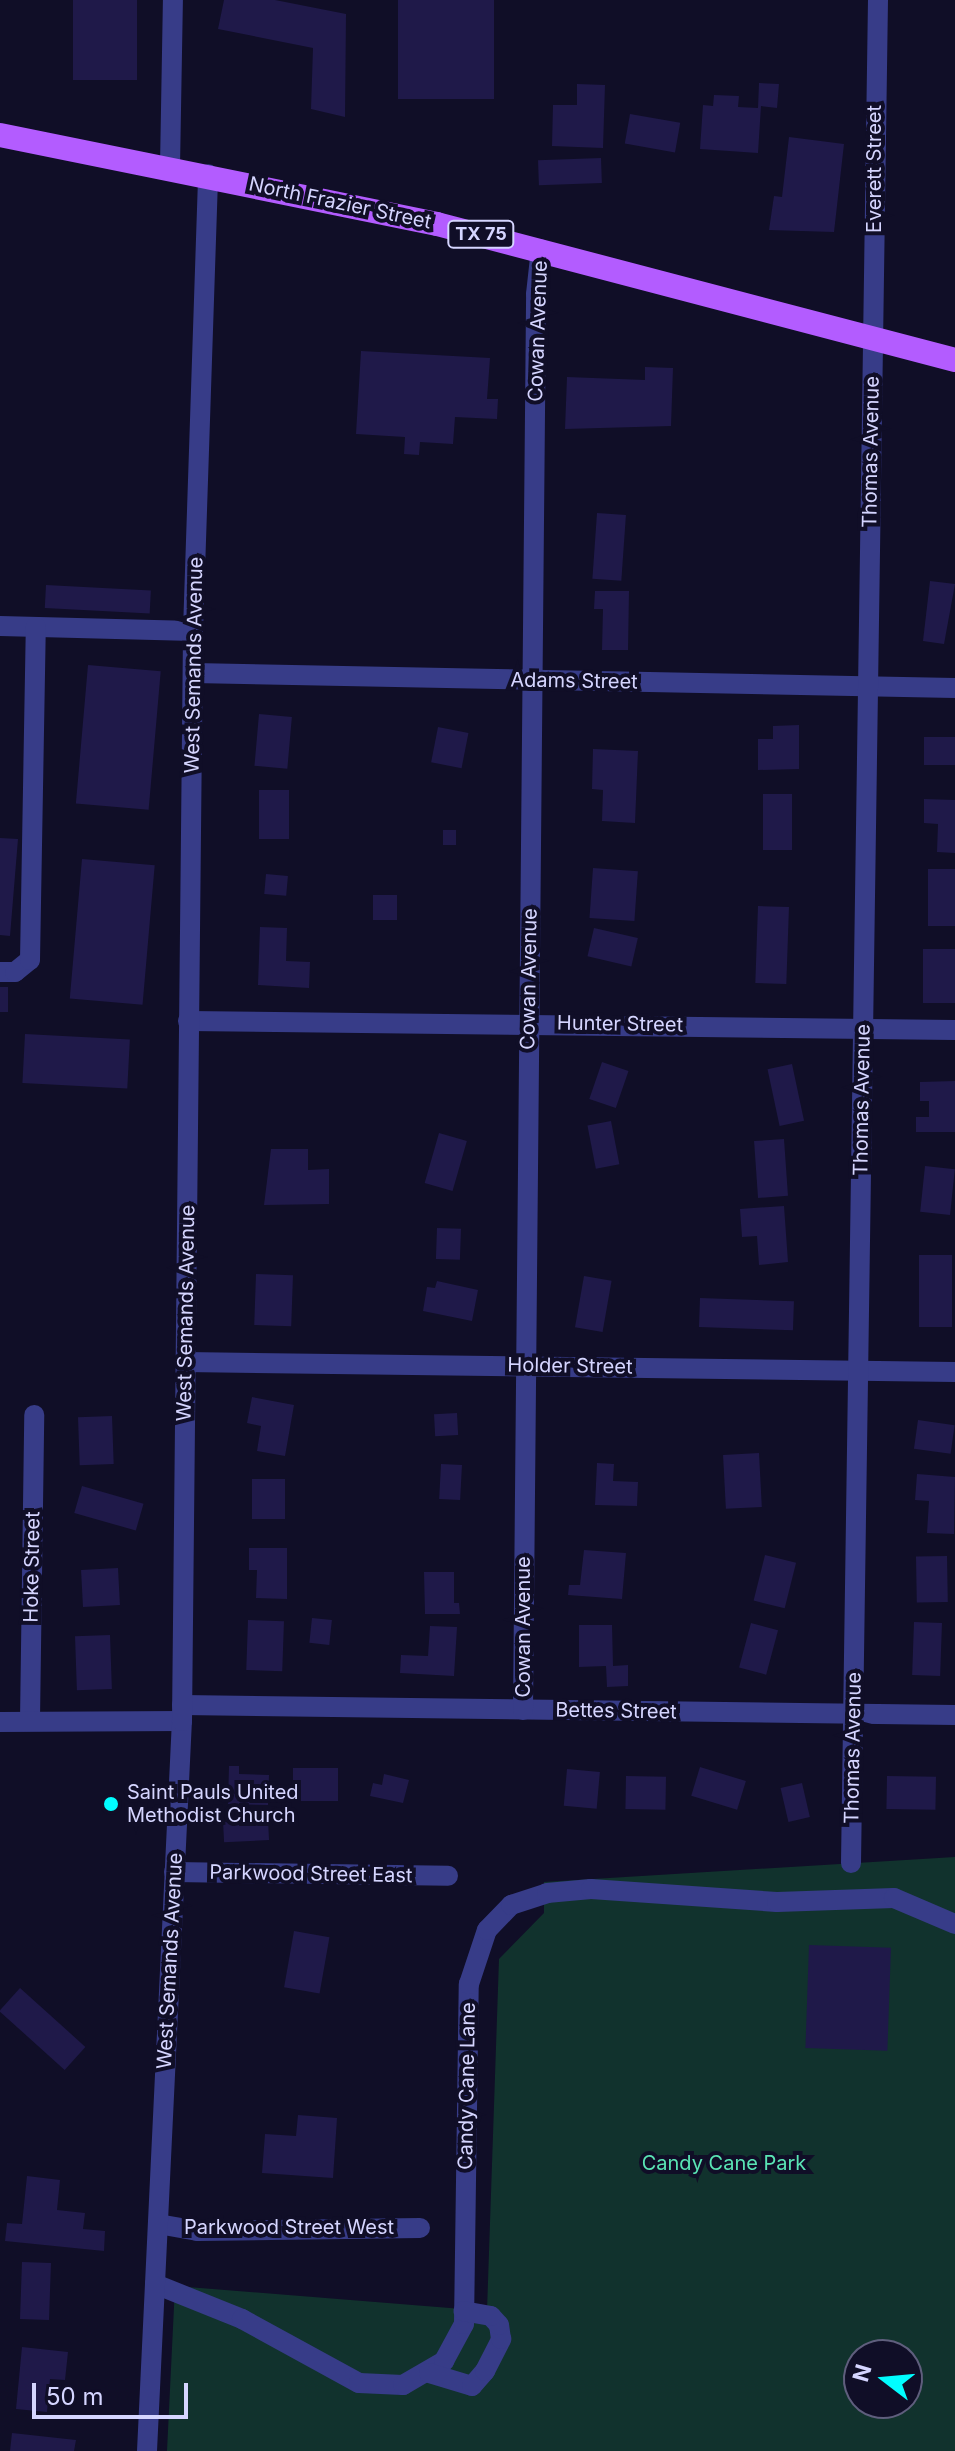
<!DOCTYPE html>
<html>
<head>
<meta charset="utf-8">
<style>
  body { margin:0 }
  #map { position:relative; width:955px; height:2451px; overflow:hidden; background:#100e27; font-family:Inter,sans-serif }
  div>[style] { position:absolute }
  [style*='--x'] { left:calc(var(--x)*1px); top:calc(var(--y)*1px); width:calc(var(--w)*1px); rotate:calc(var(--a)*1deg) }
  .green>* { inset:0; background:#11322d }
  .building>* { inset:0; background:#1f1949; transform-origin:0 0 }
  .street>* { height:20px; margin:-10px; padding:0 10px; transform-origin:10px; border-radius:10px; background:#373c88 }
  .primary>* { height:24px; margin:-12px; padding:0 12px; transform-origin:12px; border-radius:12px; background:#b35cff }
  .dots>* { width:22px; height:22px; translate:-50% -50%; box-sizing:border-box; border:4px solid #100e27; border-radius:50% }
  span { translate:-50% -50%; white-space:nowrap; text-align:center; line-height:1.15; -webkit-text-stroke:8px #100e27; paint-order:stroke }
  .shield-label span { padding:2px 6px; background:#100e27; border:2px solid; border-radius:6px; -webkit-text-stroke-width:0 }
  .shield-label { font-size:18px; color:#d5d5ff; font-weight:700 }
  .street-label { font-size:20px; color:#d5d5ff }
  .poi-label { font-size:20px; color:#d5d5ff }
  .left { translate:0 -50%; text-align:left }
  .park-label { font-size:20px; color:#5ae5b5 }
  .north { position:absolute; left:843px; top:2339px; width:80px; height:80px; box-sizing:border-box; background:#100e27; border:2px solid #5f5e7d; border-radius:50%; rotate:286deg; font-size:22px; font-weight:700; line-height:32px; text-align:center; color:#d5d5ff }
  .north::after { content:''; display:block; margin:auto; width:28px; height:36px; background:#01fdff; clip-path:polygon(50% 0,100% 100%,50% 72%,0 100%) }
  .scale { position:absolute; left:32px; top:2383px; width:156px; height:36px; box-sizing:border-box; border:4px solid #d5d5ff; border-top:0; padding-left:10px; font-size:24px; line-height:28px; white-space:nowrap; color:#d5d5ff; -webkit-text-stroke:6px #100e27; paint-order:stroke }
</style>
</head>
<body>
<div id="map">
  <div class="green">
    <div style="clip-path:polygon(evenodd,955px 1857px,955px 2451px,167px 2451px,175px 2286px,487px 2311px,499px 1959px,544px 1913px,544px 1882px,955px 1857px,859px 2355px,907px 2355px,907px 2403px,859px 2403px,859px 2355px)"></div>
  </div>
  <div class="building">
    <div style="left:73px;top:0;width:64px;height:80px"></div>
    <div style="clip-path:polygon(224px 0,275px 0,346px 14px,345px 117px,311px 109px,313px 48px,218px 29px)"></div>
    <div style="left:398px;top:0;width:96px;height:99px"></div>
    <div style="clip-path:polygon(759px 83px,779px 84px,777px 108px,761px 106px,758px 153px,700px 149px,703px 105px,713px 106px,714px 95px,739px 96px,738px 107px,758px 108px)"></div>
    <div style="clip-path:polygon(577px 84px,605px 85px,603px 148px,552px 146px,553px 105px,577px 105px)"></div>
    <div style="left:630px;top:114px;width:51px;height:30px;rotate:10deg"></div>
    <div style="clip-path:polygon(789px 137px,844px 144px,834px 232px,769px 230px,774px 196px,782px 197px)"></div>
    <div style="left:601px;top:158px;width:25px;height:63px;rotate:88deg"></div>
    <div style="clip-path:polygon(361px 351px,490px 358px,487px 399px,498px 399px,497px 419px,455px 417px,453px 444px,420px 442px,419px 455px,404px 454px,405px 437px,356px 434px)"></div>
    <div style="clip-path:polygon(645px 367px,673px 368px,671px 426px,565px 429px,567px 377px,645px 380px)"></div>
    <div style="left:597px;top:513px;width:29px;height:66px;rotate:4deg"></div>
    <div style="clip-path:polygon(930px 581px,955px 584px,944px 644px,923px 641px)"></div>
    <div style="left:46px;top:585px;width:105px;height:23px;rotate:3deg"></div>
    <div style="clip-path:polygon(595px 591px,629px 591px,628px 650px,602px 650px,603px 609px,594px 609px)"></div>
    <div style="left:88px;top:665px;width:73px;height:139px;rotate:5deg"></div>
    <div style="left:259px;top:714px;width:33px;height:52px;rotate:5deg"></div>
    <div style="clip-path:polygon(799px 725px,799px 769px,758px 770px,758px 739px,773px 739px,773px 726px)"></div>
    <div style="left:438px;top:727px;width:31px;height:36px;rotate:11deg"></div>
    <div style="left:955px;top:737px;width:28px;height:31px;rotate:90deg"></div>
    <div style="clip-path:polygon(593px 749px,638px 751px,635px 823px,602px 821px,603px 790px,592px 789px)"></div>
    <div style="left:259px;top:790px;width:30px;height:49px"></div>
    <div style="left:763px;top:794px;width:29px;height:56px"></div>
    <div style="clip-path:polygon(924px 799px,955px 800px,955px 853px,937px 852px,938px 824px,924px 823px)"></div>
    <div style="left:443px;top:830px;width:13px;height:15px"></div>
    <div style="clip-path:polygon(0 838px,18px 839px,10px 936px,0 935px)"></div>
    <div style="left:82px;top:859px;width:73px;height:140px;rotate:5deg"></div>
    <div style="left:593px;top:868px;width:45px;height:50px;rotate:4deg"></div>
    <div style="left:955px;top:869px;width:57px;height:27px;rotate:90deg"></div>
    <div style="left:266px;top:874px;width:22px;height:20px;rotate:5deg"></div>
    <div style="left:373px;top:895px;width:24px;height:25px"></div>
    <div style="left:758px;top:906px;width:31px;height:77px;rotate:2deg"></div>
    <div style="clip-path:polygon(260px 927px,287px 928px,286px 961px,310px 962px,309px 988px,258px 985px)"></div>
    <div style="left:594px;top:928px;width:45px;height:29px;rotate:13deg"></div>
    <div style="left:955px;top:949px;width:54px;height:32px;rotate:90deg"></div>
    <div style="left:0;top:987px;width:8px;height:25px"></div>
    <div style="left:25px;top:1034px;width:105px;height:49px;rotate:3deg"></div>
    <div style="left:602px;top:1062px;width:28px;height:39px;rotate:19deg"></div>
    <div style="left:792px;top:1064px;width:58px;height:25px;rotate:78deg"></div>
    <div style="clip-path:polygon(955px 1081px,955px 1132px,916px 1132px,916px 1117px,929px 1117px,929px 1101px,920px 1101px,920px 1082px)"></div>
    <div style="left:611px;top:1121px;width:44px;height:24px;rotate:79deg"></div>
    <div style="left:439px;top:1133px;width:29px;height:52px;rotate:16deg"></div>
    <div style="left:784px;top:1139px;width:57px;height:30px;rotate:86deg"></div>
    <div style="clip-path:polygon(271px 1149px,308px 1149px,308px 1170px,329px 1169px,329px 1204px,264px 1205px)"></div>
    <div style="left:925px;top:1166px;width:30px;height:46px;rotate:6deg"></div>
    <div style="clip-path:polygon(784px 1206px,788px 1262px,759px 1265px,757px 1236px,742px 1237px,740px 1209px)"></div>
    <div style="left:437px;top:1228px;width:24px;height:31px;rotate:2deg"></div>
    <div style="left:952px;top:1255px;width:72px;height:33px;rotate:90deg"></div>
    <div style="left:256px;top:1274px;width:37px;height:51px;rotate:2deg"></div>
    <div style="left:584px;top:1276px;width:28px;height:52px;rotate:10deg"></div>
    <div style="clip-path:polygon(437px 1281px,478px 1290px,472px 1321px,423px 1311px,427px 1287px,435px 1288px)"></div>
    <div style="left:700px;top:1298px;width:94px;height:29px;rotate:2deg"></div>
    <div style="clip-path:polygon(252px 1397px,294px 1405px,285px 1456px,257px 1451px,261px 1426px,247px 1423px)"></div>
    <div style="left:457px;top:1413px;width:22px;height:23px;rotate:87deg"></div>
    <div style="left:112px;top:1416px;width:48px;height:34px;rotate:88deg"></div>
    <div style="left:918px;top:1420px;width:37px;height:29px;rotate:8deg"></div>
    <div style="left:759px;top:1453px;width:54px;height:36px;rotate:87deg"></div>
    <div style="clip-path:polygon(597px 1463px,614px 1464px,613px 1481px,638px 1482px,637px 1506px,595px 1505px)"></div>
    <div style="left:441px;top:1464px;width:21px;height:35px;rotate:3deg"></div>
    <div style="clip-path:polygon(917px 1474px,955px 1477px,954px 1534px,927px 1533px,929px 1501px,915px 1500px)"></div>
    <div style="left:252px;top:1479px;width:33px;height:40px"></div>
    <div style="left:82px;top:1486px;width:64px;height:28px;rotate:16deg"></div>
    <div style="clip-path:polygon(249px 1548px,287px 1548px,287px 1599px,256px 1598px,257px 1570px,249px 1570px)"></div>
    <div style="clip-path:polygon(584px 1550px,626px 1553px,622px 1599px,568px 1595px,569px 1585px,580px 1585px)"></div>
    <div style="left:765px;top:1555px;width:32px;height:47px;rotate:14deg"></div>
    <div style="left:947px;top:1556px;width:46px;height:31px;rotate:89deg"></div>
    <div style="left:118px;top:1568px;width:37px;height:37px;rotate:87deg"></div>
    <div style="clip-path:polygon(424px 1572px,454px 1572px,454px 1603px,459px 1603px,460px 1614px,425px 1614px)"></div>
    <div style="left:312px;top:1618px;width:20px;height:25px;rotate:6deg"></div>
    <div style="left:248px;top:1620px;width:36px;height:50px;rotate:2deg"></div>
    <div style="left:914px;top:1622px;width:28px;height:53px;rotate:2deg"></div>
    <div style="left:751px;top:1623px;width:28px;height:46px;rotate:15deg"></div>
    <div style="clip-path:polygon(579px 1625px,612px 1625px,613px 1666px,628px 1665px,628px 1686px,607px 1687px,606px 1666px,579px 1667px)"></div>
    <div style="clip-path:polygon(430px 1626px,457px 1627px,454px 1676px,400px 1673px,401px 1655px,428px 1656px)"></div>
    <div style="left:110px;top:1635px;width:54px;height:35px;rotate:88deg"></div>
    <div style="clip-path:polygon(229px 1766px,239px 1766px,239px 1774px,269px 1775px,268px 1805px,228px 1804px)"></div>
    <div style="left:700px;top:1767px;width:48px;height:30px;rotate:17deg"></div>
    <div style="left:293px;top:1768px;width:45px;height:33px"></div>
    <div style="left:567px;top:1769px;width:33px;height:37px;rotate:5deg"></div>
    <div style="clip-path:polygon(384px 1774px,409px 1780px,403px 1803px,370px 1796px,373px 1783px,382px 1785px)"></div>
    <div style="left:626px;top:1776px;width:40px;height:33px;rotate:1deg"></div>
    <div style="left:887px;top:1776px;width:49px;height:33px;rotate:1deg"></div>
    <div style="left:802px;top:1783px;width:35px;height:22px;rotate:77deg"></div>
    <div style="left:268px;top:1820px;width:20px;height:45px;rotate:87deg"></div>
    <div style="left:294px;top:1931px;width:36px;height:57px;rotate:10deg"></div>
    <div style="left:809px;top:1945px;width:82px;height:103px;rotate:2deg"></div>
    <div style="left:20px;top:1988px;width:88px;height:31px;rotate:42deg"></div>
    <div style="clip-path:polygon(298px 2115px,337px 2118px,333px 2178px,262px 2173px,265px 2134px,296px 2136px)"></div>
    <div style="clip-path:polygon(27px 2176px,60px 2180px,57px 2210px,85px 2213px,83px 2229px,105px 2231px,104px 2251px,5px 2241px,7px 2223px,22px 2224px)"></div>
    <div style="left:22px;top:2262px;width:29px;height:57px;rotate:2deg"></div>
    <div style="clip-path:polygon(22px 2347px,68px 2352px,65px 2380px,50px 2379px,47px 2412px,16px 2409px)"></div>
    <div style="clip-path:polygon(12px 2433px,76px 2440px,74px 2451px,10px 2451px)"></div>
  </div>
  <div class="street">
    <div style="--x:170;--y:167;--w:167;--a:-89"></div>
    <div style="--x:0;--y:626;--w:193;--a:1.5"></div>
    <div style="--x:193;--y:673;--w:762;--a:1.13"></div>
    <div style="--x:0;--y:972;--w:15;--a:0"></div>
    <div style="--x:15;--y:972;--w:19;--a:-39"></div>
    <div style="--x:30;--y:960;--w:333;--a:-89"></div>
    <div style="--x:188;--y:1021;--w:767;--a:0.67"></div>
    <div style="--x:185;--y:1362;--w:770;--a:0.74"></div>
    <div style="--x:182;--y:1705;--w:773;--a:0.74"></div>
    <div style="--x:523;--y:1710;--w:1416;--a:-89.47"></div>
    <div style="--x:536;--y:294;--w:45;--a:-83.7"></div>
    <div style="--x:30;--y:1720;--w:305;--a:-89.2"></div>
    <div style="--x:0;--y:1722;--w:182;--a:-0.3"></div>
    <div style="--x:851;--y:1863;--w:1863;--a:-89.17"></div>
    <div style="--x:174;--y:1872;--w:274;--a:0.8"></div>
    <div style="--x:158;--y:2224;--w:40;--a:10"></div>
    <div style="--x:197;--y:2231;--w:223;--a:-0.8"></div>
    <div style="--x:155;--y:2284;--w:94;--a:21.9"></div>
    <div style="--x:242;--y:2319;--w:133;--a:28.7"></div>
    <div style="--x:359;--y:2383;--w:44;--a:2.6"></div>
    <div style="--x:403;--y:2385;--w:48;--a:-30.3"></div>
    <div style="--x:444;--y:2361;--w:42;--a:-61.6"></div>
    <div style="--x:464;--y:2324;--w:340;--a:-89.2"></div>
    <div style="--x:469;--y:1984;--w:57;--a:-71.6"></div>
    <div style="--x:487;--y:1930;--w:35;--a:-46"></div>
    <div style="--x:511;--y:1905;--w:38;--a:-18"></div>
    <div style="--x:547;--y:1893;--w:44;--a:-5.2"></div>
    <div style="--x:591;--y:1889;--w:186;--a:4"></div>
    <div style="--x:777;--y:1902;--w:117;--a:-2"></div>
    <div style="--x:894;--y:1898;--w:66;--a:23.1"></div>
    <div style="--x:429;--y:2373;--w:45;--a:16.8"></div>
    <div style="--x:472;--y:2386;--w:20;--a:-49"></div>
    <div style="--x:485;--y:2371;--w:36;--a:-63"></div>
    <div style="--x:501;--y:2339;--w:14;--a:-98"></div>
    <div style="--x:499;--y:2325;--w:12;--a:-132"></div>
    <div style="--x:491;--y:2316;--w:28;--a:-170"></div>
    <div style="--x:147;--y:2451;--w:731;--a:-87.26"></div>
    <div style="--x:182;--y:1721;--w:1090;--a:-89.42"></div>
    <div style="--x:193;--y:631;--w:457;--a:-88.1"></div>
  </div>
  <div class="primary">
    <div style="--x:0;--y:135;--w:446;--a:11.5"></div>
    <div style="--x:437;--y:224;--w:536;--a:14.71"></div>
  </div>
  <div class="dots">
    <div style="left:111px;top:1804px;background:#01fdff"></div>
  </div>
  <div class="shield-label">
    <span style="left:481px;top:234px">TX 75</span>
  </div>
  <div class="street-label">
    <span style="left:874px;top:169px;rotate:-90deg">Everett Street</span>
    <span style="left:340px;top:203px;rotate:12deg">North Frazier Street</span>
    <span style="left:538px;top:331px;rotate:-88deg">Cowan Avenue</span>
    <span style="left:871px;top:452px;rotate:-89deg">Thomas Avenue</span>
    <span style="left:194px;top:665px;rotate:-89deg">West Semands Avenue</span>
    <span style="left:574px;top:681px;rotate:1deg">Adams Street</span>
    <span style="left:529px;top:979px;rotate:-89deg">Cowan Avenue</span>
    <span style="left:620px;top:1024px;rotate:1deg">Hunter Street</span>
    <span style="left:862px;top:1100px;rotate:-89deg">Thomas Avenue</span>
    <span style="left:186px;top:1313px;rotate:-89deg">West Semands Avenue</span>
    <span style="left:570px;top:1366px;rotate:1deg">Holder Street</span>
    <span style="left:32px;top:1567px;rotate:-89deg">Hoke Street</span>
    <span style="left:523px;top:1627px;rotate:-90deg">Cowan Avenue</span>
    <span style="left:616px;top:1711px;rotate:1deg">Bettes Street</span>
    <span style="left:853px;top:1748px;rotate:-89deg">Thomas Avenue</span>
    <span style="left:311px;top:1874px;rotate:1deg">Parkwood Street East</span>
    <span style="left:170px;top:1961px;rotate:-87deg">West Semands Avenue</span>
    <span style="left:467px;top:2086px;rotate:-89deg">Candy Cane Lane</span>
    <span style="left:289px;top:2227px">Parkwood Street West</span>
  </div>
  <div class="poi-label">
    <span class="left" style="left:127px;top:1804px">Saint Pauls United<br>Methodist Church</span>
  </div>
  <div class="park-label">
    <span style="left:724px;top:2163px">Candy Cane Park</span>
  </div>
  <div class="north">N</div>
  <div class="scale">50 m</div>
</div>
</body>
</html>
